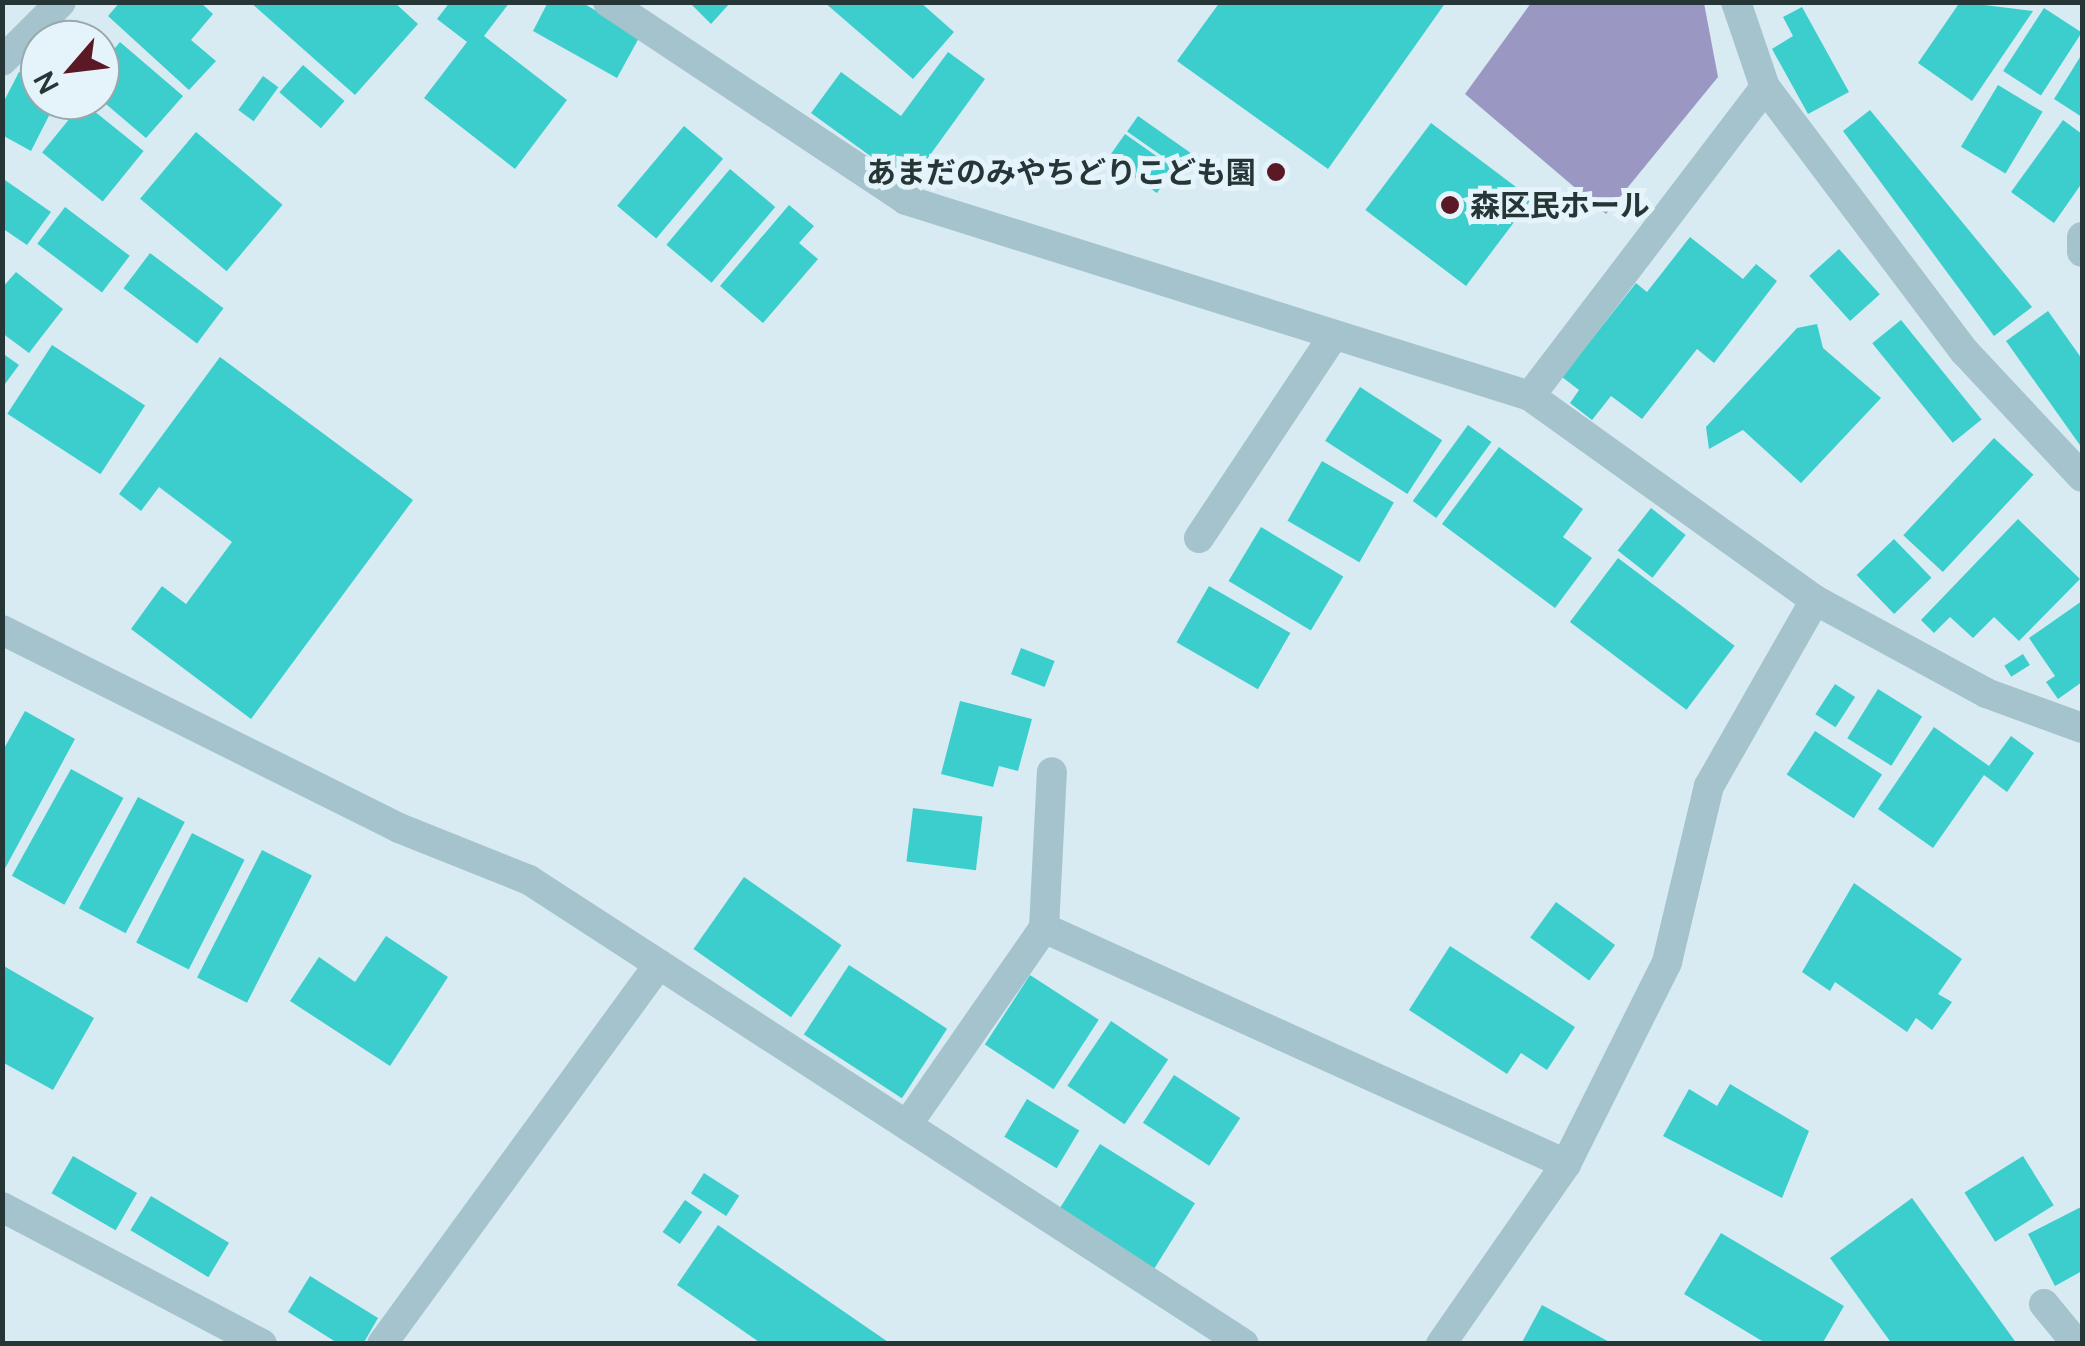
<!DOCTYPE html>
<html>
<head>
<meta charset="utf-8">
<style>
  body { margin:0 }
  #map { position:relative; width:2085px; height:1346px; overflow:hidden; background:#d8ebf3; font-family:Manrope,"Noto Sans JP",sans-serif }
  div>[style] { position:absolute }
  [style*='--x'] { left:calc(var(--x)*1px); top:calc(var(--y)*1px); width:calc(var(--w)*1px); rotate:calc(var(--a)*1deg) }
  .green>* { inset:0; background:#9b97c3 }
  .building>* { inset:0; background:#3bcecd; transform-origin:0 0 }
  .minor>* { height:30px; margin:-15px; padding:0 15px; transform-origin:15px; border-radius:15px; background:#a4c3cc }
  .dots>* { width:28px; height:28px; translate:-50% -50%; box-sizing:border-box; border:5px solid #e5f4fa; border-radius:50% }
  span { translate:-50% -50%; white-space:nowrap; text-align:center; line-height:1.15; -webkit-text-stroke:10px #e5f4fa; paint-order:stroke }
  .poi-label { font-size:30px; color:#263536; font-weight:700 }
  .right { translate:-100% -50%; text-align:right }
  .left { translate:0 -50%; text-align:left }
  .frame { position:absolute; inset:0; border:5px solid #263536; pointer-events:none }
  .north { position:absolute; left:20px; top:20px; width:100px; height:100px; box-sizing:border-box; background:#e5f4fa; border:2px solid #99a8ac; border-radius:50%; rotate:242deg; font-size:28px; font-weight:700; line-height:40px; text-align:center; color:#263536 }
  .north::after { content:''; display:block; margin:auto; width:35px; height:45px; background:#5a1925; clip-path:polygon(50% 0,100% 100%,50% 72%,0 100%) }
</style>
</head>
<body>
<div id="map">
  <div class="green">
    <div style="clip-path:polygon(1531px 3px,1704px 3px,1718px 77px,1606px 214px,1465px 94px)"></div>
  </div>
  <div class="building">
    <div style="clip-path:polygon(120px 2px,200px 2px,213px 14px,191px 40px,216px 61px,189px 90px,108px 16px)"></div>
    <div style="clip-path:polygon(250px 2px,394px 2px,418px 24px,355px 95px)"></div>
    <div style="clip-path:polygon(450px 2px,510px 2px,484px 36px,567px 100px,515px 169px,424px 98px,467px 42px,437px 19px)"></div>
    <div style="clip-path:polygon(548px 2px,581px 2px,640px 36px,617px 78px,533px 31px)"></div>
    <div style="clip-path:polygon(689px 2px,731px 2px,711px 24px)"></div>
    <div style="clip-path:polygon(824px 2px,920px 2px,954px 32px,913px 79px)"></div>
    <div style="clip-path:polygon(1220px 2px,1446px 2px,1328px 169px,1177px 61px)"></div>
    <div style="clip-path:polygon(1960px 2px,2033px 11px,1972px 101px,1918px 63px)"></div>
    <div style="clip-path:polygon(1802px 7px,1849px 92px,1808px 114px,1772px 49px,1793px 36px,1783px 17px)"></div>
    <div style="left:2044px;top:8px;width:45px;height:75px;rotate:33deg"></div>
    <div style="clip-path:polygon(120px 42px,183px 96px,146px 138px,100px 99px,100px 66px)"></div>
    <div style="clip-path:polygon(948px 52px,985px 79px,909px 184px,811px 113px,841px 72px,901px 116px)"></div>
    <div style="clip-path:polygon(2082px 54px,2082px 117px,2054px 99px)"></div>
    <div style="left:303px;top:65px;width:55px;height:36px;rotate:41deg"></div>
    <div style="clip-path:polygon(19px 72px,40px 83px,40px 100px,57px 100px,31px 151px,2px 135px,2px 105px)"></div>
    <div style="left:263px;top:76px;width:19px;height:42px;rotate:36deg"></div>
    <div style="left:1998px;top:85px;width:52px;height:72px;rotate:31deg"></div>
    <div style="left:83px;top:102px;width:78px;height:65px;rotate:39deg"></div>
    <div style="clip-path:polygon(1870px 110px,2032px 307px,1994px 336px,1843px 131px)"></div>
    <div style="left:1138px;top:116px;width:64px;height:19px;rotate:35deg"></div>
    <div style="clip-path:polygon(2063px 120px,2082px 134px,2082px 183px,2054px 223px,2011px 192px)"></div>
    <div style="left:1431px;top:123px;width:126px;height:109px;rotate:37deg"></div>
    <div style="left:684px;top:126px;width:51px;height:104px;rotate:40deg"></div>
    <div style="left:196px;top:132px;width:113px;height:87px;rotate:40deg"></div>
    <div style="left:1125px;top:134px;width:60px;height:30px;rotate:35deg"></div>
    <div style="left:730px;top:169px;width:59px;height:99px;rotate:40deg"></div>
    <div style="clip-path:polygon(2px 178px,51px 212px,27px 245px,2px 228px)"></div>
    <div style="clip-path:polygon(789px 205px,814px 226px,799px 243px,818px 259px,763px 323px,720px 286px)"></div>
    <div style="left:65px;top:207px;width:81px;height:46px;rotate:37deg"></div>
    <div style="clip-path:polygon(1690px 237px,1743px 279px,1756px 264px,1777px 281px,1714px 363px,1697px 349px,1642px 419px,1611px 396px,1592px 420px,1570px 403px,1579px 390px,1562px 377px,1636px 283px,1647px 292px)"></div>
    <div style="left:1839px;top:249px;width:61px;height:40px;rotate:48deg"></div>
    <div style="left:150px;top:253px;width:92px;height:44px;rotate:37deg"></div>
    <div style="clip-path:polygon(16px 272px,63px 309px,29px 353px,2px 333px,2px 288px)"></div>
    <div style="clip-path:polygon(2048px 311px,2082px 359px,2082px 448px,2006px 341px)"></div>
    <div style="left:1901px;top:320px;width:128px;height:37px;rotate:51deg"></div>
    <div style="clip-path:polygon(1817px 324px,1823px 348px,1881px 398px,1801px 483px,1743px 430px,1709px 449px,1706px 427px,1797px 328px)"></div>
    <div style="left:52px;top:345px;width:111px;height:82px;rotate:33deg"></div>
    <div style="clip-path:polygon(2px 353px,19px 365px,2px 388px)"></div>
    <div style="clip-path:polygon(220px 357px,413px 500px,251px 719px,131px 629px,162px 586px,186px 604px,232px 542px,159px 487px,141px 511px,119px 494px)"></div>
    <div style="left:1360px;top:387px;width:98px;height:64px;rotate:33deg"></div>
    <div style="left:1468px;top:425px;width:29px;height:94px;rotate:36deg"></div>
    <div style="left:1994px;top:438px;width:54px;height:133px;rotate:43deg"></div>
    <div style="clip-path:polygon(1499px 447px,1583px 509px,1563px 537px,1592px 558px,1555px 608px,1442px 524px)"></div>
    <div style="left:1322px;top:461px;width:83px;height:69px;rotate:30deg"></div>
    <div style="left:1651px;top:508px;width:44px;height:54px;rotate:38deg"></div>
    <div style="clip-path:polygon(2018px 519px,2080px 579px,2019px 641px,1994px 617px,1973px 638px,1950px 617px,1934px 633px,1921px 620px)"></div>
    <div style="left:1261px;top:527px;width:96px;height:63px;rotate:31deg"></div>
    <div style="left:1894px;top:539px;width:54px;height:52px;rotate:46deg"></div>
    <div style="left:1618px;top:558px;width:146px;height:80px;rotate:37deg"></div>
    <div style="left:1209px;top:586px;width:94px;height:65px;rotate:30deg"></div>
    <div style="clip-path:polygon(2082px 601px,2082px 682px,2058px 699px,2046px 682px,2055px 676px,2029px 638px)"></div>
    <div style="left:1021px;top:648px;width:36px;height:28px;rotate:21deg"></div>
    <div style="left:2023px;top:654px;width:13px;height:22px;rotate:58deg"></div>
    <div style="left:1835px;top:684px;width:24px;height:36px;rotate:33deg"></div>
    <div style="left:1878px;top:689px;width:52px;height:58px;rotate:32deg"></div>
    <div style="clip-path:polygon(960px 701px,1032px 719px,1018px 771px,999px 766px,993px 787px,941px 774px)"></div>
    <div style="clip-path:polygon(25px 711px,75px 739px,2px 874px,2px 752px)"></div>
    <div style="clip-path:polygon(1934px 727px,1989px 766px,2011px 736px,2034px 753px,2007px 792px,1984px 775px,1933px 848px,1878px 809px)"></div>
    <div style="left:1815px;top:731px;width:80px;height:52px;rotate:33deg"></div>
    <div style="left:71px;top:769px;width:60px;height:122px;rotate:29deg"></div>
    <div style="left:138px;top:797px;width:53px;height:126px;rotate:28deg"></div>
    <div style="left:913px;top:808px;width:70px;height:54px;rotate:7deg"></div>
    <div style="left:192px;top:833px;width:59px;height:123px;rotate:27deg"></div>
    <div style="left:262px;top:850px;width:56px;height:143px;rotate:27deg"></div>
    <div style="left:744px;top:877px;width:119px;height:88px;rotate:35deg"></div>
    <div style="clip-path:polygon(1854px 883px,1962px 959px,1938px 994px,1952px 1002px,1932px 1030px,1916px 1018px,1907px 1032px,1835px 982px,1830px 991px,1802px 972px)"></div>
    <div style="left:1556px;top:902px;width:73px;height:44px;rotate:36deg"></div>
    <div style="clip-path:polygon(386px 936px,448px 977px,390px 1066px,290px 1001px,319px 957px,355px 982px)"></div>
    <div style="clip-path:polygon(1450px 946px,1575px 1027px,1547px 1070px,1521px 1053px,1507px 1074px,1409px 1010px)"></div>
    <div style="clip-path:polygon(2px 965px,94px 1018px,53px 1090px,2px 1062px)"></div>
    <div style="left:849px;top:965px;width:117px;height:83px;rotate:33deg"></div>
    <div style="left:1030px;top:975px;width:82px;height:83px;rotate:33deg"></div>
    <div style="left:1111px;top:1021px;width:69px;height:78px;rotate:34deg"></div>
    <div style="left:1174px;top:1075px;width:79px;height:57px;rotate:33deg"></div>
    <div style="clip-path:polygon(1730px 1084px,1809px 1131px,1782px 1198px,1663px 1136px,1689px 1089px,1717px 1106px)"></div>
    <div style="left:1027px;top:1099px;width:61px;height:44px;rotate:31deg"></div>
    <div style="left:1100px;top:1144px;width:112px;height:77px;rotate:32deg"></div>
    <div style="left:73px;top:1156px;width:74px;height:43px;rotate:30deg"></div>
    <div style="left:2023px;top:1156px;width:58px;height:69px;rotate:58deg"></div>
    <div style="left:704px;top:1173px;width:42px;height:24px;rotate:33deg"></div>
    <div style="left:151px;top:1196px;width:91px;height:40px;rotate:31deg"></div>
    <div style="clip-path:polygon(1912px 1198px,2017px 1344px,1892px 1344px,1830px 1258px)"></div>
    <div style="left:685px;top:1200px;width:21px;height:39px;rotate:35deg"></div>
    <div style="clip-path:polygon(2081px 1207px,2082px 1271px,2055px 1286px,2028px 1234px)"></div>
    <div style="clip-path:polygon(718px 1225px,891px 1344px,762px 1344px,677px 1285px)"></div>
    <div style="clip-path:polygon(1721px 1233px,1844px 1306px,1822px 1344px,1767px 1344px,1684px 1294px)"></div>
    <div style="clip-path:polygon(310px 1276px,378px 1318px,363px 1344px,339px 1344px,288px 1312px)"></div>
    <div style="clip-path:polygon(1542px 1305px,1613px 1344px,1521px 1344px)"></div>
  </div>
  <div class="minor">
    <div style="--x:608;--y:2;--w:358;--a:33.6"></div>
    <div style="--x:906;--y:200;--w:654;--a:17.44"></div>
    <div style="--x:1530;--y:396;--w:350;--a:35.6"></div>
    <div style="--x:1815;--y:600;--w:195;--a:28.5"></div>
    <div style="--x:1986;--y:693;--w:102;--a:20"></div>
    <div style="--x:1736;--y:2;--w:90;--a:71.2"></div>
    <div style="--x:1765;--y:87;--w:332;--a:53"></div>
    <div style="--x:1965;--y:352;--w:171;--a:46.9"></div>
    <div style="--x:2;--y:61;--w:83;--a:-45"></div>
    <div style="--x:2082;--y:237;--w:15;--a:90"></div>
    <div style="--x:1530;--y:396;--w:388;--a:-52.7"></div>
    <div style="--x:1199;--y:538;--w:242;--a:-56.4"></div>
    <div style="--x:2;--y:630;--w:444;--a:26.5"></div>
    <div style="--x:399;--y:828;--w:140;--a:21.8"></div>
    <div style="--x:529;--y:880;--w:852;--a:32.98"></div>
    <div style="--x:1044;--y:928;--w:573;--a:24.33"></div>
    <div style="--x:907;--y:1125;--w:240;--a:-55.2"></div>
    <div style="--x:1044;--y:928;--w:156;--a:-87.1"></div>
    <div style="--x:2;--y:1207;--w:294;--a:27.8"></div>
    <div style="--x:2044;--y:1304;--w:52;--a:50.5"></div>
    <div style="--x:382;--y:1344;--w:470;--a:-53.9"></div>
    <div style="--x:1441;--y:1344;--w:219;--a:-55.2"></div>
    <div style="--x:1566;--y:1164;--w:226;--a:-63.4"></div>
    <div style="--x:1667;--y:962;--w:181;--a:-76.6"></div>
    <div style="--x:1709;--y:786;--w:214;--a:-60.3"></div>
  </div>
  <div class="dots">
    <div style="left:1276px;top:172px;background:#5a1925"></div>
    <div style="left:1450px;top:205px;background:#5a1925"></div>
  </div>
  <div class="poi-label">
    <span class="right" style="left:1256px;top:172px">あまだのみやちどりこども園</span>
    <span class="left" style="left:1470px;top:205px">森区民ホール</span>
  </div>
  <div class="frame"></div>
  <div class="north">N</div>
</div>
</body>
</html>
